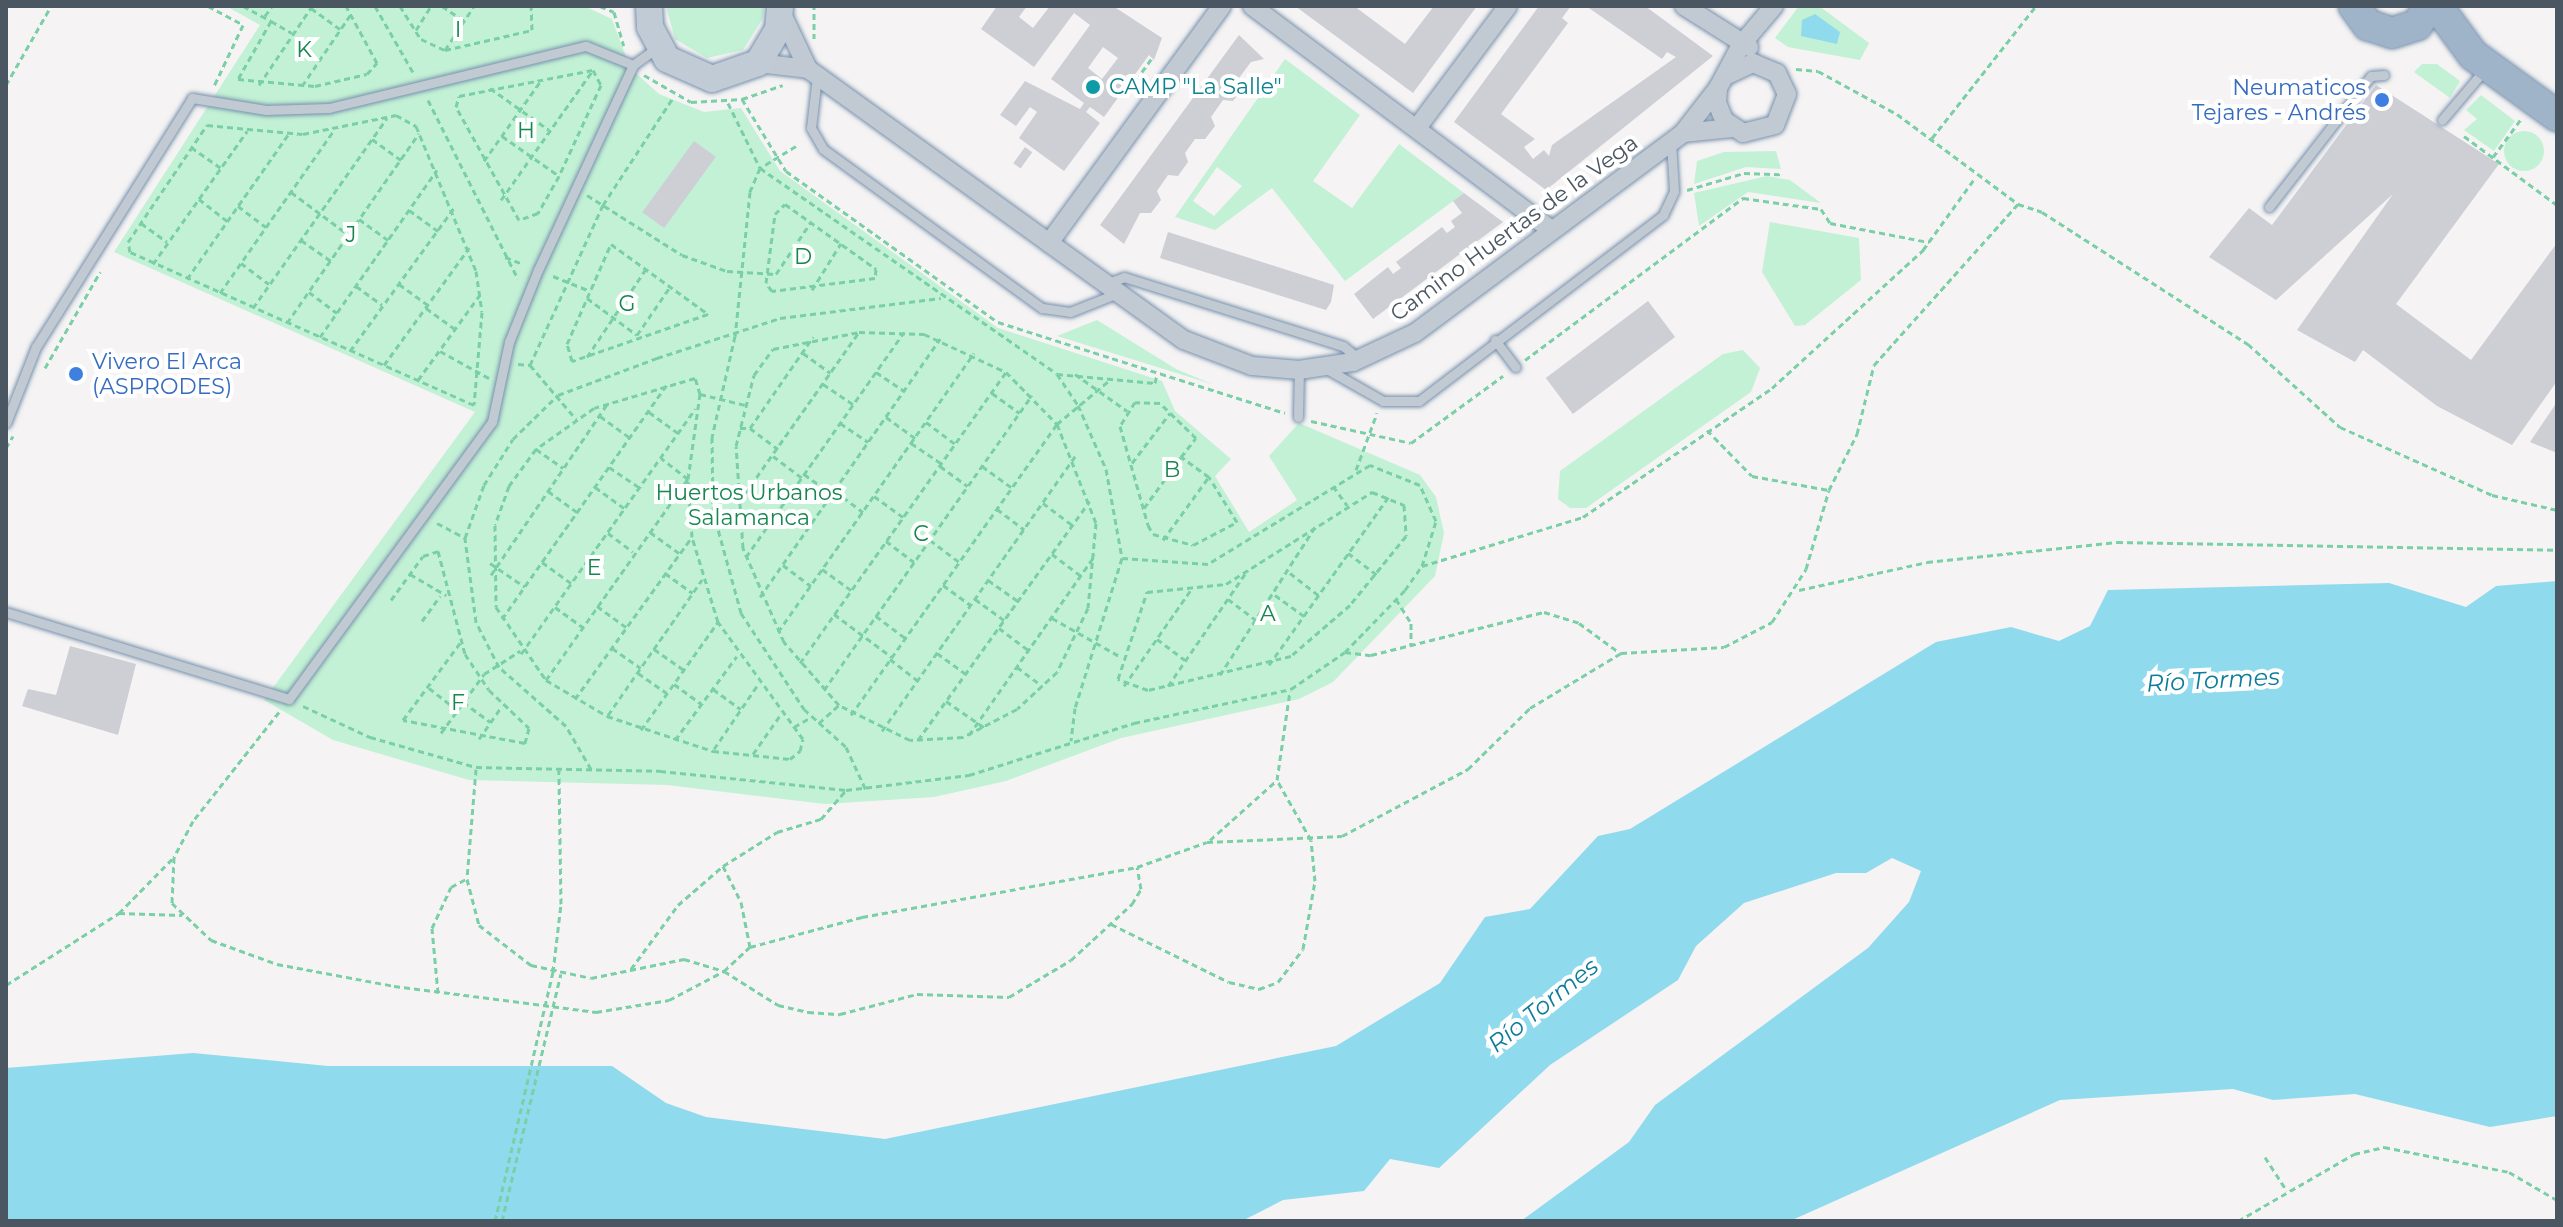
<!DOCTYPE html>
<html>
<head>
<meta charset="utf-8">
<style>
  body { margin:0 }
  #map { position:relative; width:2563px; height:1227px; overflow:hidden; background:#f5f3f3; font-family:Montserrat,sans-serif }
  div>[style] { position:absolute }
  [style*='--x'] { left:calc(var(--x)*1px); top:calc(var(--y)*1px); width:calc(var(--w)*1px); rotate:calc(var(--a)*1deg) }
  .green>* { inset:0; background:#c3f1d5 }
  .round { border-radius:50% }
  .water>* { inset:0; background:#90daee }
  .building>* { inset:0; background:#cdcfd5; transform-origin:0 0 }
  .path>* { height:3px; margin-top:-1.5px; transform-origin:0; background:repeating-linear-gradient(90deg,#7ad0a6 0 6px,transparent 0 10px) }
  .roads { filter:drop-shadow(0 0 2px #7690ad) drop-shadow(0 0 2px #7690ad) }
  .service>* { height:9px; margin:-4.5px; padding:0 4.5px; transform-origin:4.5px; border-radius:4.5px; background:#c1cad2 }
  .minor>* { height:18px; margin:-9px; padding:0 9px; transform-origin:9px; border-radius:9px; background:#c1cad2 }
  .secondary>* { height:26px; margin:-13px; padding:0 13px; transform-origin:13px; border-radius:13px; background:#c1cbd6 }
  .trunk>* { height:30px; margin:-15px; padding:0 15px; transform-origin:15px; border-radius:15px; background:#9fb4c9 }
  .path-bridge>* { height:3px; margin-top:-1.5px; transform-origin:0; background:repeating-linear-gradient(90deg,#7ad0a6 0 6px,transparent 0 10px) }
  .dots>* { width:22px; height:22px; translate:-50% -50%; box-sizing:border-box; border:4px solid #fff; border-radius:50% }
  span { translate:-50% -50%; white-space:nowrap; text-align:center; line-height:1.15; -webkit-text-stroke:8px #fff; paint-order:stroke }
  .park-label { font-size:22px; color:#17864f }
  .culture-label { font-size:22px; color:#0d838f }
  .left { translate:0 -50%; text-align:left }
  .shop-label { font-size:22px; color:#366cbe }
  .right { translate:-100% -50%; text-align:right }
  .street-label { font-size:22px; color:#4a5661 }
  .water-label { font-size:24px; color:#0c7c9b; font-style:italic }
  .frame { position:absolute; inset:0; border:8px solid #4a5661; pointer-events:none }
</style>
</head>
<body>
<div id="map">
  <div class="green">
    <div style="clip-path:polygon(226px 6px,584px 6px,612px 19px,630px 68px,659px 94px,704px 112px,741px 108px,780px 171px,998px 328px,1162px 381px,1175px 411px,1231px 459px,1215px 476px,1249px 532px,1297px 500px,1269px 456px,1299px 423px,1420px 475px,1436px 497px,1444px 533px,1435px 576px,1333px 682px,1299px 699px,1121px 738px,1006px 781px,934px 797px,825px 804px,667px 785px,469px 780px,333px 740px,264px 700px,475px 412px,114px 252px,260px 25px)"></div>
    <div style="clip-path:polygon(666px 6px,764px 6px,763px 18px,743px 50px,707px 58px,675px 39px)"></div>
    <div style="clip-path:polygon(1799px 6px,1819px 6px,1869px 43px,1860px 60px,1788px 47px,1775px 38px)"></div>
    <div style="clip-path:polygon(evenodd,1285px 59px,1360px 115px,1313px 181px,1352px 208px,1399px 144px,1464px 193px,1345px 281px,1272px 188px,1215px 230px,1175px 217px,1285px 59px,1217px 167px,1242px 186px,1214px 216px,1193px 201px,1217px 167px)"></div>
    <div style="clip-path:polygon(2422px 64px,2437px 64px,2460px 81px,2450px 98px,2414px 72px)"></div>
    <div style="clip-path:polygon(2481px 95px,2515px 121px,2494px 151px,2464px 130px,2477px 119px,2466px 110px)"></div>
    <div class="round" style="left:2504px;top:131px;width:40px;height:40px"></div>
    <div style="clip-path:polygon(1724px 152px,1776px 151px,1781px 169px,1746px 167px,1694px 184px,1697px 161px)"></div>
    <div style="clip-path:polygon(1767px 176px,1790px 180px,1821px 203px,1748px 192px,1699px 226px,1694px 193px)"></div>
    <div style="clip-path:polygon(1770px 222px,1859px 238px,1861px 280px,1805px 325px,1795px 326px,1762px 272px)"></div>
    <div style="clip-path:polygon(1097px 320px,1176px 369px,1212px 384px,1057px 336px)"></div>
    <div style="clip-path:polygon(1743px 350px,1760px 368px,1751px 392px,1586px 508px,1570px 508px,1558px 499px,1560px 471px,1723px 354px)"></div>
  </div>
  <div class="water">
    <div style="clip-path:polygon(1815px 14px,1840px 32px,1837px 44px,1801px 36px,1802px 20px)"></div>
    <div style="clip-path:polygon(2557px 581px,2557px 1116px,2490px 1127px,2355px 1094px,2273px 1100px,2233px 1089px,2060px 1100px,1790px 1221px,1521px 1221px,1629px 1142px,1655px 1105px,1868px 948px,1909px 902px,1921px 871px,1892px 858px,1866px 873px,1836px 873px,1744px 903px,1696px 946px,1678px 980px,1550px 1065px,1439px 1168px,1390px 1159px,1364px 1191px,1283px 1200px,1242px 1221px,6px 1221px,6px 1068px,193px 1053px,328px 1066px,612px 1066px,666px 1103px,706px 1117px,885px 1139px,1336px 1046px,1440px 983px,1485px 917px,1530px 909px,1598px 836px,1630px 829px,1936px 642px,2011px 627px,2059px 641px,2090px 626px,2108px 590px,2389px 583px,2466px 607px,2496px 586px)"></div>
  </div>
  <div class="building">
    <div style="clip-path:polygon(evenodd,997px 6px,1027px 6px,1019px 17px,1033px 28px,1050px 6px,1113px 6px,1162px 38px,1154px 60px,1149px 55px,1104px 117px,1090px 107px,1086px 112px,1100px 123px,1064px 171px,1019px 138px,1037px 112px,1030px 107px,1016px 126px,1000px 115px,1025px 81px,1080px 109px,1084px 103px,1051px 79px,1090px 25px,1074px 13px,1034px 67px,981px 29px,997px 6px,1103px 47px,1118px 58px,1102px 79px,1088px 68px,1103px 47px)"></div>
    <div style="clip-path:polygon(1295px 6px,1354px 6px,1405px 44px,1434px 6px,1477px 6px,1413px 93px)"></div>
    <div style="clip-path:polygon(1539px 6px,1571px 6px,1562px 18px,1568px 23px,1501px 114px,1535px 139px,1524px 147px,1533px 159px,1544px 150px,1549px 156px,1552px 145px,1676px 57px,1667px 52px,1662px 59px,1586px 6px,1645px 6px,1713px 56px,1546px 190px,1454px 122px)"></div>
    <div style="clip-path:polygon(1239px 35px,1264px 59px,1251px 62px,1239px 78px,1243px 88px,1233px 101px,1223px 100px,1211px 117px,1215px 126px,1205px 139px,1195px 139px,1185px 153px,1188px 162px,1178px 176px,1168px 175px,1157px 191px,1161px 200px,1151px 213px,1140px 213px,1124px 244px,1100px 225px)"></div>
    <div style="clip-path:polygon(2376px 85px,2499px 164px,2396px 304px,2471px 360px,2557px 243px,2557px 381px,2512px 445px,2437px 406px,2363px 350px,2355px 362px,2297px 330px,2393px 194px,2276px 300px,2209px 257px,2249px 208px,2272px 225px)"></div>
    <div style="left:694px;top:141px;width:27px;height:88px;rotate:36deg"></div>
    <div style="left:1025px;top:147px;width:9px;height:20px;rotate:36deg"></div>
    <div style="clip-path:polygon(1464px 193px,1503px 222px,1373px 319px,1354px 294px,1388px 267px,1393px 274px,1401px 268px,1396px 262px,1442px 227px,1447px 233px,1455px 227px,1451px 221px,1462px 213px,1453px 201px)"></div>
    <div style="clip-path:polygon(1168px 232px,1334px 285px,1331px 302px,1326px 310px,1160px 258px)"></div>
    <div style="left:1648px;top:301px;width:45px;height:128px;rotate:53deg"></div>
    <div style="clip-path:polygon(2557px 402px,2557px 453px,2530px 442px)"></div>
    <div style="clip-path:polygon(70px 646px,136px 664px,118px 735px,22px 706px,28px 689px,56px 695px)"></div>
  </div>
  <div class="path">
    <div style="--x:208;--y:6;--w:40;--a:28"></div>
    <div style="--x:243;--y:25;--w:68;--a:115.4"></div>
    <div style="--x:243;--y:6;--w:32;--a:28"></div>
    <div style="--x:271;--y:21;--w:67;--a:119.6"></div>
    <div style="--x:238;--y:79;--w:77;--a:5.2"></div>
    <div style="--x:315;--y:86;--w:53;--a:-13"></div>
    <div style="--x:367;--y:74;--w:15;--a:-48"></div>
    <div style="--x:377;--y:63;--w:65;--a:-118.5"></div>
    <div style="--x:375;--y:6;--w:76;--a:60.1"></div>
    <div style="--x:400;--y:6;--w:39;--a:58"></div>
    <div style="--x:421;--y:39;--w:26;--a:25"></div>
    <div style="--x:445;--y:50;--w:89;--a:-12.9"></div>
    <div style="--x:532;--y:30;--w:24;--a:-92"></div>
    <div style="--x:442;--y:6;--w:27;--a:34"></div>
    <div style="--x:600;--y:6;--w:15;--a:23"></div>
    <div style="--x:614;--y:12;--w:35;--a:74"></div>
    <div style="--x:311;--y:8;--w:36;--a:36"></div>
    <div style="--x:265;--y:16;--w:12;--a:-55"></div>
    <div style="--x:271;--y:21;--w:24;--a:30"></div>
    <div style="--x:416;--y:30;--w:28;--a:-58"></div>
    <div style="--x:814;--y:39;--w:33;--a:-90"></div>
    <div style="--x:445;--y:50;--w:53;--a:-56.6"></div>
    <div style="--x:1796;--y:69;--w:22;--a:5"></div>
    <div style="--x:1818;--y:71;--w:90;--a:28.6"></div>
    <div style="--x:1897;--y:114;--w:151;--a:36.6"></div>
    <div style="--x:593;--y:70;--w:17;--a:62"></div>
    <div style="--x:601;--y:85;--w:100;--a:114.8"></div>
    <div style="--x:559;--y:176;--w:43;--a:119.6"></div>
    <div style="--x:538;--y:213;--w:20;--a:160"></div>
    <div style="--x:519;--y:220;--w:129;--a:-119.1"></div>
    <div style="--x:456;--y:107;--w:11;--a:-75"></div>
    <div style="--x:459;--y:96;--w:136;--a:-11"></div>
    <div style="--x:644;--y:75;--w:54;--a:29.9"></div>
    <div style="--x:691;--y:102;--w:51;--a:-3.4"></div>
    <div style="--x:742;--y:99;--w:84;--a:58.6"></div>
    <div style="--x:786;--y:171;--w:260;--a:35.5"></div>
    <div style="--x:998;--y:322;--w:301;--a:17.6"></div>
    <div style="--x:6;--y:85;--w:91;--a:-60.3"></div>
    <div style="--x:259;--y:85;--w:95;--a:-56.1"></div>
    <div style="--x:302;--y:86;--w:87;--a:-55.8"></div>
    <div style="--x:1143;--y:86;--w:9;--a:-139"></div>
    <div style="--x:1136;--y:80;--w:27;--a:-54"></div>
    <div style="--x:490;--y:88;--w:72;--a:35.4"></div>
    <div style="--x:1119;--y:96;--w:23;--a:-43"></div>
    <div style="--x:742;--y:99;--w:43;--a:-18.9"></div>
    <div style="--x:428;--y:100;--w:200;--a:63.3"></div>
    <div style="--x:728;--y:103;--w:72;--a:63.8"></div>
    <div style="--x:760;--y:168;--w:361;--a:34.7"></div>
    <div style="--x:1057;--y:374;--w:37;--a:56"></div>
    <div style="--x:1078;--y:405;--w:70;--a:66.4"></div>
    <div style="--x:1106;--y:469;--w:90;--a:79.8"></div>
    <div style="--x:1122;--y:558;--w:157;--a:107.4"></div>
    <div style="--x:1075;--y:708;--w:33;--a:97"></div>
    <div style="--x:396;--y:115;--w:23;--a:29"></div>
    <div style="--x:416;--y:126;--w:157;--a:67.5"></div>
    <div style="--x:476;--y:271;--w:41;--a:81.7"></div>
    <div style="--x:482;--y:312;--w:93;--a:94.9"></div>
    <div style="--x:474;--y:405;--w:376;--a:-156"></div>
    <div style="--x:130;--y:252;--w:10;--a:-101"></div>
    <div style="--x:128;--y:242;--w:141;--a:-56"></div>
    <div style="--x:207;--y:125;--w:96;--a:5.4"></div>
    <div style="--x:303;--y:134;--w:95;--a:-11.5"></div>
    <div style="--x:502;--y:136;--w:68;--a:34.9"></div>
    <div style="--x:2464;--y:136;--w:116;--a:36.6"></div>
    <div style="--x:1932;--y:138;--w:168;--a:-51.8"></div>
    <div style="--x:372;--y:139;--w:36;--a:36"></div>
    <div style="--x:796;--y:146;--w:42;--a:148.6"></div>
    <div style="--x:760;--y:168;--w:26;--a:113"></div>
    <div style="--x:750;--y:192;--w:145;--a:95.9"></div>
    <div style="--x:735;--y:336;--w:104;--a:102.8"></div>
    <div style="--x:712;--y:437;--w:74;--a:89.2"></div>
    <div style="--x:713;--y:511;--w:106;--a:74.6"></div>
    <div style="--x:741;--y:613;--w:115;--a:56.7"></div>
    <div style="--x:804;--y:709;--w:57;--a:42.1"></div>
    <div style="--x:846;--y:747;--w:47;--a:65.1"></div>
    <div style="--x:191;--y:147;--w:37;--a:35"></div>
    <div style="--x:2493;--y:157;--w:47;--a:-53.6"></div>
    <div style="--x:484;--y:161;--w:100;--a:-54.7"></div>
    <div style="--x:1687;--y:190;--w:59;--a:-16.6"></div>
    <div style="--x:1744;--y:173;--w:36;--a:2"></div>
    <div style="--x:291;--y:192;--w:72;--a:36.6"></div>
    <div style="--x:587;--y:195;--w:112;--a:32.3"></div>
    <div style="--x:682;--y:255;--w:48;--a:19.6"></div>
    <div style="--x:727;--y:271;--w:49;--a:3.5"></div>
    <div style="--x:776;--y:274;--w:63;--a:-56.1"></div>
    <div style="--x:199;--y:199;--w:36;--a:38"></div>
    <div style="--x:501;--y:200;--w:159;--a:-54.7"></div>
    <div style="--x:785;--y:204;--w:112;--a:35.5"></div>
    <div style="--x:876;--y:269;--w:9;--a:96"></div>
    <div style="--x:875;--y:278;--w:104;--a:172.8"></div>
    <div style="--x:772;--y:291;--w:10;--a:-127"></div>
    <div style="--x:766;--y:283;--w:70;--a:-82.6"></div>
    <div style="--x:775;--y:214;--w:14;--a:-45"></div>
    <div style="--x:238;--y:206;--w:35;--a:37"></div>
    <div style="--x:409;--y:210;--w:36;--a:36"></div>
    <div style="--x:359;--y:219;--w:36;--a:36"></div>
    <div style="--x:141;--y:223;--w:32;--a:36"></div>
    <div style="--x:301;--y:240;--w:37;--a:35"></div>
    <div style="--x:611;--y:244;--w:120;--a:35.8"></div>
    <div style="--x:708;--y:314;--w:144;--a:160.9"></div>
    <div style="--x:572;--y:361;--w:18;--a:-106"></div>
    <div style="--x:567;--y:344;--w:109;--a:-66.3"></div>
    <div style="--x:505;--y:257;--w:19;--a:21"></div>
    <div style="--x:241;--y:263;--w:35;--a:37"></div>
    <div style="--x:153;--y:264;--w:163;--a:-54.7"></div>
    <div style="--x:553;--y:276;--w:40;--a:22"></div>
    <div style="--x:187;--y:279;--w:176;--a:-55"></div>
    <div style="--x:399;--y:284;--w:36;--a:36"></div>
    <div style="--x:356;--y:286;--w:32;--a:36"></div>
    <div style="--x:812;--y:290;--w:55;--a:-58.3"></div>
    <div style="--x:309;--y:292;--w:35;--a:37"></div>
    <div style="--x:220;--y:293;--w:199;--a:-55"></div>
    <div style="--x:587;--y:298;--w:62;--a:36.5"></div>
    <div style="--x:637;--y:335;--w:58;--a:-55.5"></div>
    <div style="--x:253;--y:308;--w:232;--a:-54.8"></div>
    <div style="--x:426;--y:308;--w:36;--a:36"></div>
    <div style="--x:287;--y:323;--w:231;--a:-55.2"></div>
    <div style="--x:859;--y:332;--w:65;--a:1.8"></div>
    <div style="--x:924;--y:334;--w:90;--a:24.9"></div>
    <div style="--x:1006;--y:372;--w:73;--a:45.6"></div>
    <div style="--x:1057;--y:424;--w:106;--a:68.5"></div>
    <div style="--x:1096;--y:523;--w:85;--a:95.4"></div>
    <div style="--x:1088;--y:608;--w:71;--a:115.8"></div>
    <div style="--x:1057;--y:672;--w:54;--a:137.2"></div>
    <div style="--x:1017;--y:709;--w:61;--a:152.6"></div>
    <div style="--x:963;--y:737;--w:53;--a:176.8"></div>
    <div style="--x:910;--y:740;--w:79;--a:-153.8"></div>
    <div style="--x:839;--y:705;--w:84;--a:-131.1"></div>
    <div style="--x:784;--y:642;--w:103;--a:-113.6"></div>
    <div style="--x:743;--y:548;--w:102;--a:-93.9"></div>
    <div style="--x:736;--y:446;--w:73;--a:-75.8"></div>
    <div style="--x:754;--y:375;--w:32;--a:-54"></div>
    <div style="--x:773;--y:349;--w:88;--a:-11.2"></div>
    <div style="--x:320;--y:337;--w:204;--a:-55"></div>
    <div style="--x:350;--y:351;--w:177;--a:-54"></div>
    <div style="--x:440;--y:351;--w:56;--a:28.9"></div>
    <div style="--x:803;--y:353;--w:34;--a:36"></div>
    <div style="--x:587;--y:357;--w:106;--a:-56.2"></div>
    <div style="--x:1525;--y:360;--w:272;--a:-36.6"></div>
    <div style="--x:1743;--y:198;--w:79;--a:8"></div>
    <div style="--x:1821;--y:209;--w:17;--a:57"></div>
    <div style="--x:1830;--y:223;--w:101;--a:10.9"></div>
    <div style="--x:518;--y:364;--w:12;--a:5"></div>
    <div style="--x:530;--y:365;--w:71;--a:49.6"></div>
    <div style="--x:384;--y:365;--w:145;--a:-54"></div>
    <div style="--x:530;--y:365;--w:176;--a:-65.5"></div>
    <div style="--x:603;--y:205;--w:130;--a:-56.9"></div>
    <div style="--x:45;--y:368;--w:111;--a:-60.2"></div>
    <div style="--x:876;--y:372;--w:34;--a:34"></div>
    <div style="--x:1057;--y:374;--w:98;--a:5.2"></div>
    <div style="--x:1155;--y:383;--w:9;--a:-77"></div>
    <div style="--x:1075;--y:374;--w:64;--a:35.4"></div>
    <div style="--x:418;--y:380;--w:104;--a:-54"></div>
    <div style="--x:823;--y:384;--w:36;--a:34"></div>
    <div style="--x:992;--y:393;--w:34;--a:36"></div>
    <div style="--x:700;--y:394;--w:46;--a:13.7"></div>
    <div style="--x:649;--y:412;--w:36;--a:36"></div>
    <div style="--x:600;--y:416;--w:36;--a:36"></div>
    <div style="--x:886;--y:417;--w:36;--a:36"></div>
    <div style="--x:1311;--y:421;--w:102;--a:12.4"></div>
    <div style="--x:1411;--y:443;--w:114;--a:-36.1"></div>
    <div style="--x:926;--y:422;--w:36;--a:37"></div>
    <div style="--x:840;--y:423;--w:34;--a:34"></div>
    <div style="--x:740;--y:428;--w:10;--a:0"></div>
    <div style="--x:750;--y:428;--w:111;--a:-55.3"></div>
    <div style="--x:750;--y:428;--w:35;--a:37"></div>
    <div style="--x:1707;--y:430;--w:64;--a:45.6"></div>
    <div style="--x:1752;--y:476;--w:78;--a:10.3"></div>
    <div style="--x:911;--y:443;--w:36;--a:34"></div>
    <div style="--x:6;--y:448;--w:14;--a:-60"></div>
    <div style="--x:536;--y:449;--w:33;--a:35"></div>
    <div style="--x:773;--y:456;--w:36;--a:37"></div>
    <div style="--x:1132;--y:463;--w:63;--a:-52.8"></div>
    <div style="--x:940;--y:466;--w:34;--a:36"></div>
    <div style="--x:982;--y:466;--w:36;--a:36"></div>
    <div style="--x:609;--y:467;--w:36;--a:34"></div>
    <div style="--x:1356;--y:470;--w:61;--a:-69.8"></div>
    <div style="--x:804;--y:474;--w:34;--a:36"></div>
    <div style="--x:1333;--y:486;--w:24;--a:54"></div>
    <div style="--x:595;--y:487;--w:36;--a:36"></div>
    <div style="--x:548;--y:491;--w:36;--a:36"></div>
    <div style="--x:835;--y:491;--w:35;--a:37"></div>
    <div style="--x:1372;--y:492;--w:35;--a:22"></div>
    <div style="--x:1404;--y:505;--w:31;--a:86"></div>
    <div style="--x:1406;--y:536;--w:89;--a:129.1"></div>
    <div style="--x:1350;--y:605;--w:78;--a:139.2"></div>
    <div style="--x:1291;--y:656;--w:147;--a:166.6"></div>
    <div style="--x:1148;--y:690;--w:32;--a:-160"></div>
    <div style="--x:1118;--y:679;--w:92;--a:-71.6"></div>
    <div style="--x:1147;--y:592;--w:79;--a:-5.8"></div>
    <div style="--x:1226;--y:584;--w:173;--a:-32.2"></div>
    <div style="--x:874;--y:496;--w:36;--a:36"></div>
    <div style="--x:739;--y:502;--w:208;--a:-54.8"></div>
    <div style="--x:1043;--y:503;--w:36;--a:37"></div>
    <div style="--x:1144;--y:508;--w:63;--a:-54"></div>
    <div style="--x:1181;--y:457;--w:24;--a:-52"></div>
    <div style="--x:1196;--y:438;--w:50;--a:-135.8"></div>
    <div style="--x:1160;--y:403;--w:25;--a:-178"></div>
    <div style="--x:1135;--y:402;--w:28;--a:122"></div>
    <div style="--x:1120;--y:426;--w:103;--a:74.2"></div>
    <div style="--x:1148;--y:525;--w:10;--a:61"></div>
    <div style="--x:1153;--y:534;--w:41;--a:15.4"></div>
    <div style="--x:1193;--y:545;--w:50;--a:-27.6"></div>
    <div style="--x:1237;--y:522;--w:53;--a:-121.9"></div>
    <div style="--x:1209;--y:477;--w:34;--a:-144"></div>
    <div style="--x:997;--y:509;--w:34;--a:37"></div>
    <div style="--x:437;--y:523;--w:32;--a:28"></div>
    <div style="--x:650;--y:532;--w:36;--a:36"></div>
    <div style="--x:608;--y:533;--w:31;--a:37"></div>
    <div style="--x:930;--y:540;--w:36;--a:37"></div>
    <div style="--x:1163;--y:540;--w:77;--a:-54"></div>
    <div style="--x:886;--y:541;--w:35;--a:37"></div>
    <div style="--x:1348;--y:553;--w:36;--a:37"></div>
    <div style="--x:1052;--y:554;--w:36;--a:37"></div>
    <div style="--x:746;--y:557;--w:275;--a:-54.9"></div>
    <div style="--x:542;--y:562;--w:36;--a:36"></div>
    <div style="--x:490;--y:563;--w:42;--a:34.4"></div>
    <div style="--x:783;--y:565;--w:35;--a:37"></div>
    <div style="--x:1422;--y:566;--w:168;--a:-16.9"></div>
    <div style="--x:1583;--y:517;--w:229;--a:-34.3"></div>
    <div style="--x:1772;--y:388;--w:205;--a:-42.4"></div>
    <div style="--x:1923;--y:250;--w:89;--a:-54.2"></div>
    <div style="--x:822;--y:569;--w:36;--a:36"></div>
    <div style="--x:665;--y:573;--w:34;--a:36"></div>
    <div style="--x:1290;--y:573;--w:36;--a:38"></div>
    <div style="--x:410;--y:574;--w:42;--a:30.3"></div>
    <div style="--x:491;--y:575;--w:208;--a:-55.8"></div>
    <div style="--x:988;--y:580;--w:37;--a:35"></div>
    <div style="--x:943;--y:585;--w:34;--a:36"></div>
    <div style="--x:1799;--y:590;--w:131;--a:-12.3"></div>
    <div style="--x:1927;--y:562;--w:191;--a:-6"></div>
    <div style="--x:2117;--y:542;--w:440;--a:1"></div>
    <div style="--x:1275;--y:595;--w:36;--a:36"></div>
    <div style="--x:760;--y:597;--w:315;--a:-55.1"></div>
    <div style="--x:975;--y:599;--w:36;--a:36"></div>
    <div style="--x:1228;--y:599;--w:36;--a:37"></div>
    <div style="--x:1396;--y:599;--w:28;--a:58"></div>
    <div style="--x:1411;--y:623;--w:23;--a:90"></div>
    <div style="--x:391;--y:600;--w:54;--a:-54"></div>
    <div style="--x:423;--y:556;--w:16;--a:-18"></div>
    <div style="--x:438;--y:551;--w:106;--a:75.3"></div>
    <div style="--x:465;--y:654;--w:43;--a:56.3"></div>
    <div style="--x:489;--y:690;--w:55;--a:43.5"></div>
    <div style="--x:529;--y:728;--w:16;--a:105"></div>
    <div style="--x:525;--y:743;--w:124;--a:-169.3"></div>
    <div style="--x:403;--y:720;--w:96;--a:-53.5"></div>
    <div style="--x:597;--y:606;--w:36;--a:36"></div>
    <div style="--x:555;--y:607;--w:34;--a:36"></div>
    <div style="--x:834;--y:614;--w:72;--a:36.6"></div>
    <div style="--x:876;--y:616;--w:36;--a:37"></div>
    <div style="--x:1052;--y:618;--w:79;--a:29.5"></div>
    <div style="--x:502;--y:619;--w:289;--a:-54.9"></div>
    <div style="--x:422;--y:621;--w:31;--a:-54"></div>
    <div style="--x:999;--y:628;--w:36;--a:37"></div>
    <div style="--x:778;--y:632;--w:341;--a:-54.9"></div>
    <div style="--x:1157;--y:639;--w:35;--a:37"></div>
    <div style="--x:612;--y:648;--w:35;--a:35"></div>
    <div style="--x:654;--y:649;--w:37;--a:35"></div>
    <div style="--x:1345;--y:652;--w:26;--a:7"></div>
    <div style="--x:1371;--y:655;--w:178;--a:-14"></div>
    <div style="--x:1544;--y:612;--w:37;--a:17"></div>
    <div style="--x:1579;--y:623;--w:51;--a:36.2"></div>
    <div style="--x:937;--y:653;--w:36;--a:36"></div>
    <div style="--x:521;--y:654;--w:301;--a:-54.6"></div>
    <div style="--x:890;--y:659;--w:36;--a:38"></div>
    <div style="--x:800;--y:663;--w:357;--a:-54.7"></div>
    <div style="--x:1269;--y:665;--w:207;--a:-54.6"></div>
    <div style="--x:1017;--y:667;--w:31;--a:37"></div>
    <div style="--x:638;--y:673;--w:35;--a:35"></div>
    <div style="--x:1220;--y:675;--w:176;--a:-57.3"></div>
    <div style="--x:546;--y:680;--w:246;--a:-54.8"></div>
    <div style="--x:688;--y:479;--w:86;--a:-82"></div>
    <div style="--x:700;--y:394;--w:17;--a:-107"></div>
    <div style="--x:695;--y:378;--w:105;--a:163.5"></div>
    <div style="--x:594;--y:408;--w:71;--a:144.7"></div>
    <div style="--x:536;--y:449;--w:46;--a:126.1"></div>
    <div style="--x:509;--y:486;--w:41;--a:109.7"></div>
    <div style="--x:495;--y:525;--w:82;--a:89.3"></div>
    <div style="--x:496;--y:607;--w:88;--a:55.6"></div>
    <div style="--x:546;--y:680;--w:71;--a:30.5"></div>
    <div style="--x:607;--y:716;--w:112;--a:18.3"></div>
    <div style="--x:713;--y:751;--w:77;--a:5.9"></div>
    <div style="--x:790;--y:759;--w:13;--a:-39"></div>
    <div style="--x:800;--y:751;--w:12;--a:-76"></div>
    <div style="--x:803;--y:739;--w:145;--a:-126"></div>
    <div style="--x:718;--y:622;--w:89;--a:-107"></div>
    <div style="--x:692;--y:537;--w:58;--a:-93.9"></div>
    <div style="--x:688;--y:479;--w:34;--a:-142"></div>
    <div style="--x:674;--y:684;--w:34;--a:36"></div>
    <div style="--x:1124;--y:686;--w:116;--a:-55.2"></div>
    <div style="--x:1168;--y:686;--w:136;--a:-55.5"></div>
    <div style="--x:429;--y:688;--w:36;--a:38"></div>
    <div style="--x:713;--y:689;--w:34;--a:36"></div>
    <div style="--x:824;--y:690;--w:361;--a:-54.8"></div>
    <div style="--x:575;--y:699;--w:200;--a:-54.2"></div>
    <div style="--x:946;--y:701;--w:47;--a:34.7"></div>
    <div style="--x:463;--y:702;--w:34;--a:36"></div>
    <div style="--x:303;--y:706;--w:74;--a:24.8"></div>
    <div style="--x:370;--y:737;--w:110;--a:15.8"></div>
    <div style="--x:476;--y:767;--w:184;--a:1.2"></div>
    <div style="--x:660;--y:771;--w:187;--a:5.8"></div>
    <div style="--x:846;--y:790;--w:124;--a:-7"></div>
    <div style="--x:969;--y:775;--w:173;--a:-17.5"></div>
    <div style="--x:1134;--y:723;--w:161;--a:-12.2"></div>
    <div style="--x:1291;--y:689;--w:65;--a:-34.4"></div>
    <div style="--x:1345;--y:652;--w:86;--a:-45.9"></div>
    <div style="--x:1405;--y:590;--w:29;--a:-55"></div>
    <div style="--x:1422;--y:566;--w:47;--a:-72.7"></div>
    <div style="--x:1436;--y:521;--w:39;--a:-114"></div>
    <div style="--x:1420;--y:485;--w:54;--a:-158.2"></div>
    <div style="--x:1370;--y:465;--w:190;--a:148.6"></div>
    <div style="--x:1208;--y:564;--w:86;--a:-176"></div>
    <div style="--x:279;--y:712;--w:139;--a:128.3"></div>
    <div style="--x:193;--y:821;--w:41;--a:117.8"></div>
    <div style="--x:174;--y:857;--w:46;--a:92.5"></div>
    <div style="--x:172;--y:903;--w:54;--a:43.5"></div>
    <div style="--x:211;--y:940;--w:70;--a:20"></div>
    <div style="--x:277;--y:964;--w:119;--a:10.6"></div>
    <div style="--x:394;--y:986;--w:204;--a:7.3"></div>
    <div style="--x:596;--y:1012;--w:74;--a:-9.3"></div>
    <div style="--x:669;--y:1000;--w:62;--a:-27.8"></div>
    <div style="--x:724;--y:971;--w:64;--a:32.2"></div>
    <div style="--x:778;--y:1005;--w:31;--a:13"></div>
    <div style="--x:808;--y:1012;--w:32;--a:4"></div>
    <div style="--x:840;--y:1014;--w:80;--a:-14.6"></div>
    <div style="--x:917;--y:994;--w:92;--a:1.9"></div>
    <div style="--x:1009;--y:997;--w:72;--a:-30.8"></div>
    <div style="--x:1071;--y:960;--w:83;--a:-42.6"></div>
    <div style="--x:1132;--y:904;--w:17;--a:-59"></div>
    <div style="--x:1141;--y:889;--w:22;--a:-100"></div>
    <div style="--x:608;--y:715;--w:165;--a:-55.2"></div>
    <div style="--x:851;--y:715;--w:357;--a:-54.7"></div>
    <div style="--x:1057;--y:424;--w:70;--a:-39.8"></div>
    <div style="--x:819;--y:723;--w:27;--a:-42"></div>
    <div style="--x:794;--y:727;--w:20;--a:-30"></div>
    <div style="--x:641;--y:730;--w:133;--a:-54.5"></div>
    <div style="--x:882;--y:731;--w:336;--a:-54.9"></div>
    <div style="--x:441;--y:733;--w:73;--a:-53.9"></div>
    <div style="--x:484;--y:674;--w:43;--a:-32.6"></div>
    <div style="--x:969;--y:735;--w:220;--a:-55"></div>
    <div style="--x:479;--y:739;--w:40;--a:-55.1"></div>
    <div style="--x:675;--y:740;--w:104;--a:-53.6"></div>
    <div style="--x:918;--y:740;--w:294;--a:-54.3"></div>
    <div style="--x:714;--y:749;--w:76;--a:-55.7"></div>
    <div style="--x:753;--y:754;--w:49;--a:-55"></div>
    <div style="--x:476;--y:769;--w:110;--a:94.7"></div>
    <div style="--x:467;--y:879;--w:48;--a:75.4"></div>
    <div style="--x:479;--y:925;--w:66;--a:37.6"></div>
    <div style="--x:531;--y:965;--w:61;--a:12.2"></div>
    <div style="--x:591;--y:978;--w:95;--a:-11.5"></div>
    <div style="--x:684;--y:959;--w:42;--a:16.7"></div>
    <div style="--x:724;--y:971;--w:35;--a:-43"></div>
    <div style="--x:750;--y:947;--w:116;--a:-15"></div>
    <div style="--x:862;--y:917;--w:280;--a:-10.3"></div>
    <div style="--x:1137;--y:867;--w:74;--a:-19.7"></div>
    <div style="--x:1207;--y:842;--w:135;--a:-2.5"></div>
    <div style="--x:1342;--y:836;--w:143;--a:-28"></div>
    <div style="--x:1468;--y:769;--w:87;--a:-44.5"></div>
    <div style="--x:1530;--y:708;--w:106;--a:-31.1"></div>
    <div style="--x:1621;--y:653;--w:103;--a:-3.3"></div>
    <div style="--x:1724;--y:647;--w:54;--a:-27.5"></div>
    <div style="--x:1772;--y:622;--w:63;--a:-57.3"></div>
    <div style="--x:1806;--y:569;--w:82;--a:-73.8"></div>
    <div style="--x:1829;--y:490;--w:63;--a:-63.4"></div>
    <div style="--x:1857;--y:434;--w:71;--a:-76.2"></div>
    <div style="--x:1874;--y:365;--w:216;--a:-48.2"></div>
    <div style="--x:2018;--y:204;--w:25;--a:18"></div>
    <div style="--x:2042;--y:212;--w:245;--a:32.7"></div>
    <div style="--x:2248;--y:344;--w:124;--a:42.1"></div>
    <div style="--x:2340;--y:427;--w:167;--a:24.1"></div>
    <div style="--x:2492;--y:495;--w:67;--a:13"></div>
    <div style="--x:591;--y:769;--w:50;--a:-120.2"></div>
    <div style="--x:566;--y:726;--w:89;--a:-138.6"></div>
    <div style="--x:499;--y:667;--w:51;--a:-117.1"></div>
    <div style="--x:476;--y:622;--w:85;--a:-97.5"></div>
    <div style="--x:465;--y:538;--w:56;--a:-70.3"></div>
    <div style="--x:484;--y:485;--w:54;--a:-57.8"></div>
    <div style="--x:513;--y:439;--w:63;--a:-44.4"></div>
    <div style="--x:558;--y:395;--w:106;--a:-20.5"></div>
    <div style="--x:657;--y:358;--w:129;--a:-18"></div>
    <div style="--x:780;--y:318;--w:162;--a:-7.1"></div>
    <div style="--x:1210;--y:840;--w:90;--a:-41.8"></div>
    <div style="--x:1277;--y:780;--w:90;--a:-81.7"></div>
    <div style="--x:723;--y:866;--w:40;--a:63.4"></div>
    <div style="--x:741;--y:902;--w:46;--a:78.7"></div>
    <div style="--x:119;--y:913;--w:77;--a:-45.5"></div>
    <div style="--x:1111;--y:924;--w:131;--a:26.2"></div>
    <div style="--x:1229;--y:982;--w:31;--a:13"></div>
    <div style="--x:1259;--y:989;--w:20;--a:-20"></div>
    <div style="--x:1278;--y:982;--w:41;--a:-52.9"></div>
    <div style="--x:1303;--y:949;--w:69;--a:-80"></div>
    <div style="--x:1315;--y:881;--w:41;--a:-95.6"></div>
    <div style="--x:1311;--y:840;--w:69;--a:-119.5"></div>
    <div style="--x:631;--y:969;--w:79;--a:-53.7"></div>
    <div style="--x:678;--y:905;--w:60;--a:-40.9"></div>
    <div style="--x:723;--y:866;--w:64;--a:-32.2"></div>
    <div style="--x:777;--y:832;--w:46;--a:-16.5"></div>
    <div style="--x:821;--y:819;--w:38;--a:-49"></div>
    <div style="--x:553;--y:972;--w:68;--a:-83.3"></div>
    <div style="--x:561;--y:904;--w:134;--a:-90.9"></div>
    <div style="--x:6;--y:985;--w:134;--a:-32.5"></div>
    <div style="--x:119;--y:913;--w:63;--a:1.8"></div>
    <div style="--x:438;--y:993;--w:65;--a:-95.3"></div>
    <div style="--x:432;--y:928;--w:45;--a:-65.1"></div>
    <div style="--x:451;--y:887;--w:17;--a:-28"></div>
    <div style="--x:2265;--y:1157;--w:40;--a:57.1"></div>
    <div style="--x:2238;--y:1221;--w:134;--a:-30"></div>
    <div style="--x:2354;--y:1154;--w:31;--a:-13"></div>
    <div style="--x:2384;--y:1147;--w:127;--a:11.3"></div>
    <div style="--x:2509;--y:1172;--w:56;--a:30.3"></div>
  </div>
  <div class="roads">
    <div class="service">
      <div style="--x:817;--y:76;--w:52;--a:96.6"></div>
      <div style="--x:811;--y:128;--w:24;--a:60"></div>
      <div style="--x:823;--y:149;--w:271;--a:36"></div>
      <div style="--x:1042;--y:308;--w:28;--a:8"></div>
      <div style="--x:1070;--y:312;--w:52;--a:-21.6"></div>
      <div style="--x:2442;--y:120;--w:68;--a:-49.8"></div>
      <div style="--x:2269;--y:207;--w:166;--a:-52.1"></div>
      <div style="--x:2371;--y:76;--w:13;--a:-4"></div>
      <div style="--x:1105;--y:284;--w:20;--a:-20"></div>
      <div style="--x:1124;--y:277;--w:230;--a:17.5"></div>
      <div style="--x:1343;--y:346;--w:21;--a:39"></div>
      <div style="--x:1495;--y:340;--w:34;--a:53"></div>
      <div style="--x:1325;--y:368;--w:67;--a:29.6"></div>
      <div style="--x:1383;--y:401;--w:36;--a:0"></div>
      <div style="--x:1419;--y:401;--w:307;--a:-37.3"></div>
      <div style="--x:1663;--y:215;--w:26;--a:-65"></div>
      <div style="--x:1674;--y:191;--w:49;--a:-93.5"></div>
      <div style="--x:1298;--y:417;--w:47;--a:-88.8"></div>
      <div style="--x:6;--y:423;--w:82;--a:-68.5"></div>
      <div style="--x:36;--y:347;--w:294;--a:-57.9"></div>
      <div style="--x:192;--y:98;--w:75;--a:9.2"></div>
      <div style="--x:266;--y:110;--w:63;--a:-1.8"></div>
      <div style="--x:329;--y:108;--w:264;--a:-13.6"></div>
      <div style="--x:586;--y:46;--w:51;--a:22"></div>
      <div style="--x:6;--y:612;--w:296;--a:17.1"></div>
      <div style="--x:289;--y:699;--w:343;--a:-53.8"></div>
      <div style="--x:492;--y:422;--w:82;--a:-78"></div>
      <div style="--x:509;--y:342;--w:78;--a:-68.1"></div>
      <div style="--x:538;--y:270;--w:226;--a:-65.1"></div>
      <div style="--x:633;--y:65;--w:31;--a:-36"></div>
    </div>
    <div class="minor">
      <div style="--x:1252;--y:6;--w:374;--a:36.8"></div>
      <div style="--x:1684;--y:6;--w:77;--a:32.2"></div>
      <div style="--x:782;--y:14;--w:61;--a:64.7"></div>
      <div style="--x:758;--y:63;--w:50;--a:6.8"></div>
      <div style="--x:808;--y:69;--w:463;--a:35.8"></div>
      <div style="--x:1184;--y:340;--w:73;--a:20.9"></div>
      <div style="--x:1252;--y:366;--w:47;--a:4.9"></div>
      <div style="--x:1299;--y:370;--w:55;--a:-8.4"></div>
      <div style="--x:1353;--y:362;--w:68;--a:-25.1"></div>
      <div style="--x:1415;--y:333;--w:334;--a:-36.7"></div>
      <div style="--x:1683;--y:133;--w:57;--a:-52.1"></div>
      <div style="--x:1725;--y:76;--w:31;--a:-25"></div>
      <div style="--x:1753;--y:63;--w:26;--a:23"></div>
      <div style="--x:1777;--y:73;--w:23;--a:65"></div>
      <div style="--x:1787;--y:94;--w:33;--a:111"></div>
      <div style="--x:1775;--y:125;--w:33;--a:166"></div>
      <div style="--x:1743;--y:133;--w:23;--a:-146"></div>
      <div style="--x:1724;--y:120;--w:18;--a:-112"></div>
      <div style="--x:1717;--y:103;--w:15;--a:-86"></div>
      <div style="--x:1718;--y:88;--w:49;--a:-61.9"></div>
      <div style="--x:1741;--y:45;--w:51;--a:-49.8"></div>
      <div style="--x:1417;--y:128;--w:152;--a:-53.3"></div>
      <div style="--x:1683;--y:133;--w:49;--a:-5.8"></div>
      <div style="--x:1049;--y:243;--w:293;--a:-53.9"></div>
    </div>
    <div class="secondary">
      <div style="--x:649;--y:6;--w:21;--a:87"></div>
      <div style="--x:650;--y:27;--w:36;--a:62"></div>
      <div style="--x:667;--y:59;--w:49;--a:24"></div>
      <div style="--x:712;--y:79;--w:49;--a:-19.2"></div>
      <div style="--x:758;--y:63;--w:39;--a:-59"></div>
      <div style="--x:778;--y:30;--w:24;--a:-85"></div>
    </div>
    <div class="trunk">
      <div style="--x:2354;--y:6;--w:24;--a:54"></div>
      <div style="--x:2368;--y:25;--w:25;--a:18"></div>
      <div style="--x:2392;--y:33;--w:26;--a:-18"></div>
      <div style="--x:2417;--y:25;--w:23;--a:-56"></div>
      <div style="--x:2437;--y:6;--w:61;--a:53.7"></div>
      <div style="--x:2473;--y:55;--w:104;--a:36"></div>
    </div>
  </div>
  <div class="path-bridge">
    <div style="--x:495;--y:1221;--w:256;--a:-76.9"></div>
    <div style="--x:502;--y:1221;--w:254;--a:-76.6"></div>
  </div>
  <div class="dots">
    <div style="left:1093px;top:87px;background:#0f9aa8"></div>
    <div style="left:2382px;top:100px;background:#3f7fe0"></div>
    <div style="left:76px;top:374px;background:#3f7fe0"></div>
  </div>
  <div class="park-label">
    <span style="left:458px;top:30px">I</span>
    <span style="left:304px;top:50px">K</span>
    <span style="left:526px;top:131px">H</span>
    <span style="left:351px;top:235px">J</span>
    <span style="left:803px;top:257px">D</span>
    <span style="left:627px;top:304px">G</span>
    <span style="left:1172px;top:470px">B</span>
    <span style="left:749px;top:505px">Huertos Urbanos<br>Salamanca</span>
    <span style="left:921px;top:534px">C</span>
    <span style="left:594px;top:568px">E</span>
    <span style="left:1268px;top:614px">A</span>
    <span style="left:458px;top:703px">F</span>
  </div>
  <div class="culture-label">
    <span class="left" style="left:1109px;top:87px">CAMP "La Salle"</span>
  </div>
  <div class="shop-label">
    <span class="right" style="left:2366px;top:100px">Neumaticos<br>Tejares - Andrés</span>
    <span class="left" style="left:92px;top:374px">Vivero El Arca<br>(ASPRODES)</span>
  </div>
  <div class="street-label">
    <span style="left:1514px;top:228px;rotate:-36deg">Camino Huertas de la Vega</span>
  </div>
  <div class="water-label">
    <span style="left:2213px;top:680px;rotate:-3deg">Río Tormes</span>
    <span style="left:1543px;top:1005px;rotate:-39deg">Río Tormes</span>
  </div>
  <div class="frame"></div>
</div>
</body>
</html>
